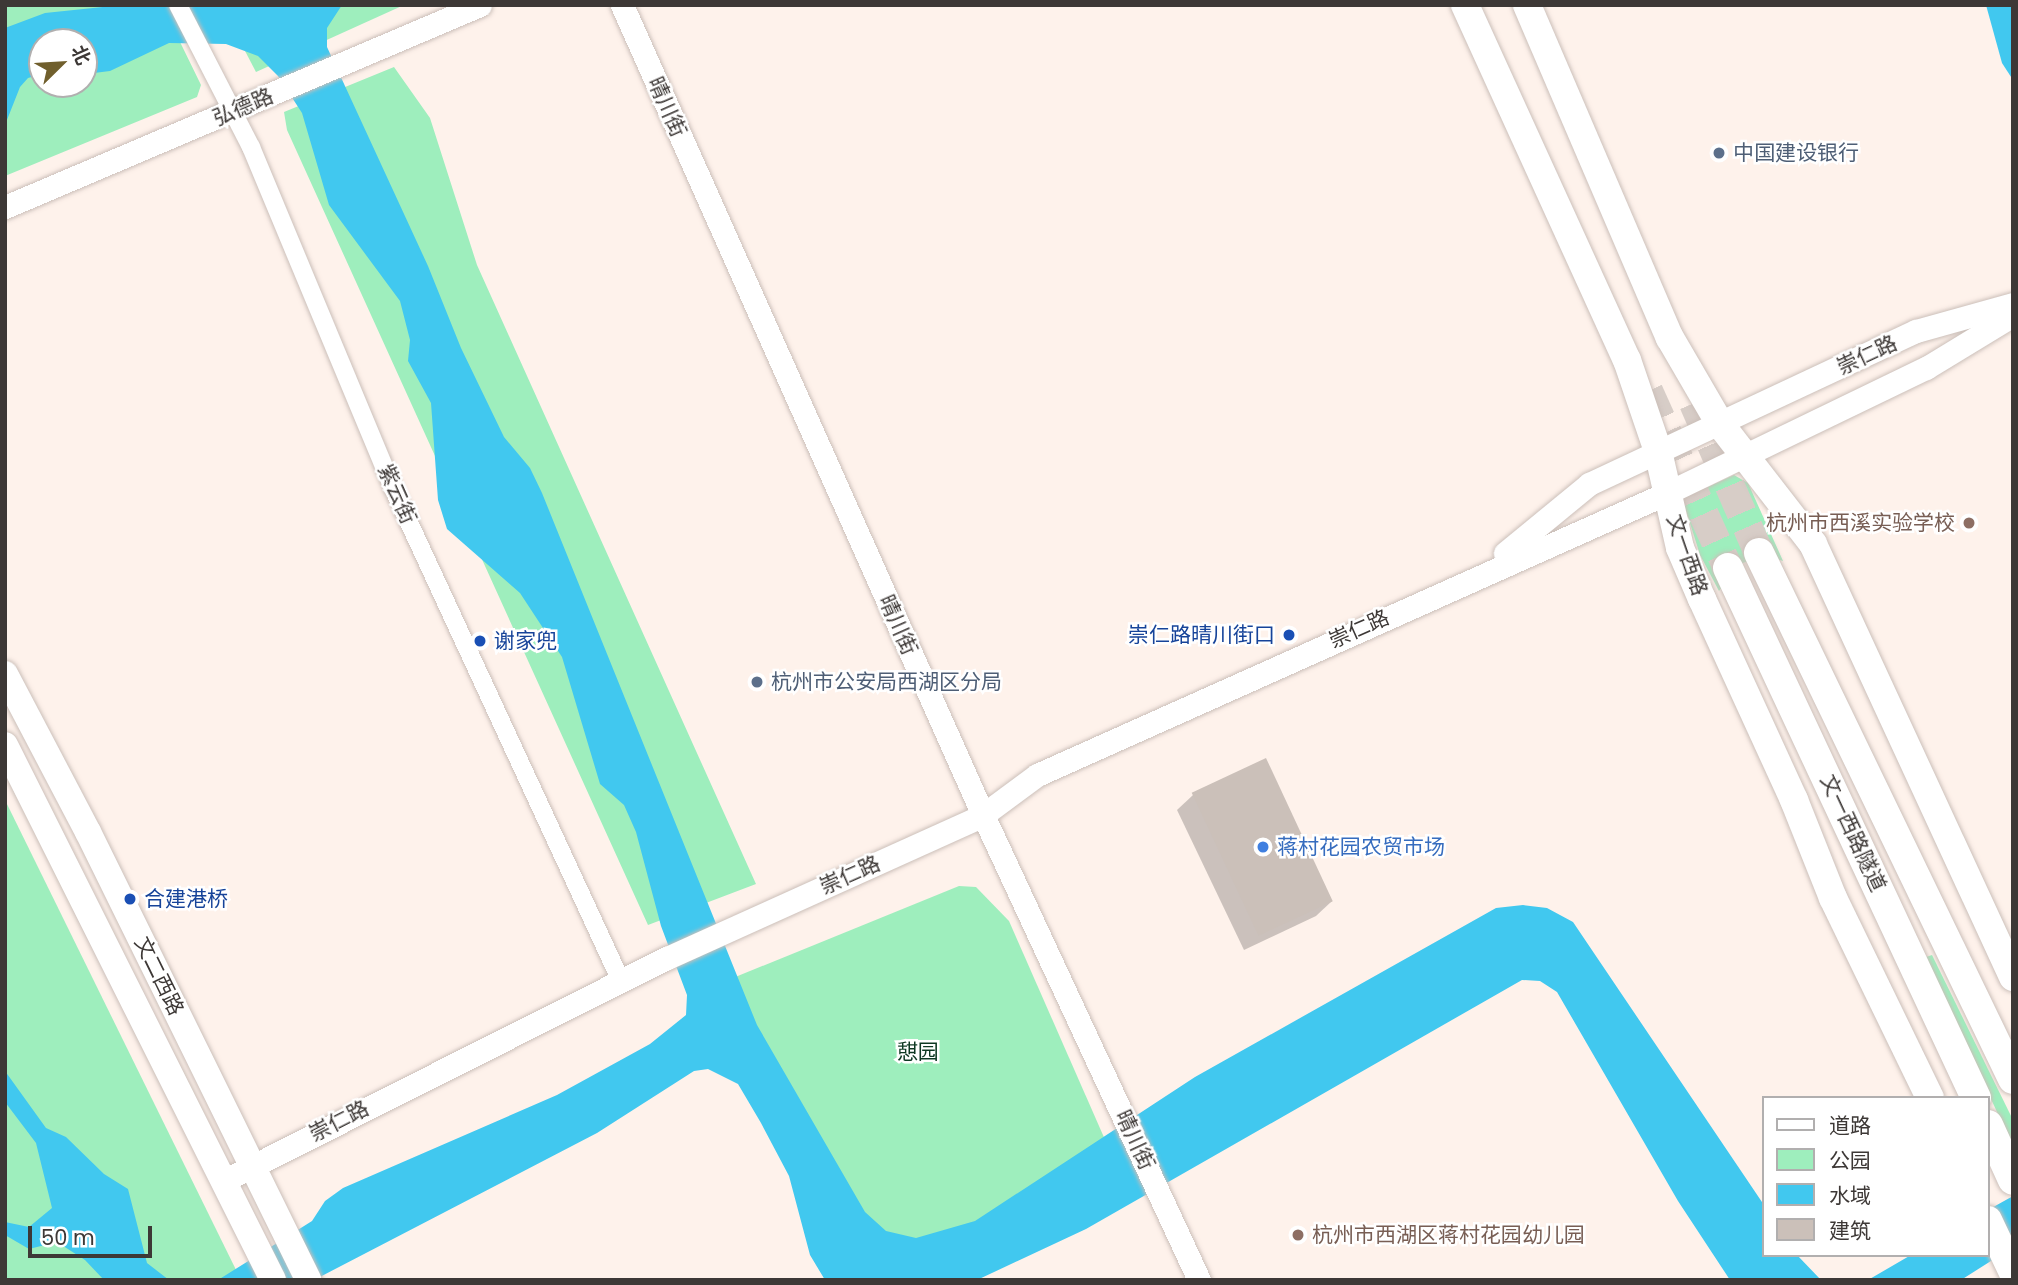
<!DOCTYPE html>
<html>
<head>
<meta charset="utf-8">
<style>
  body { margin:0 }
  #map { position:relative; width:2018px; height:1285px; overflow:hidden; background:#fef2eb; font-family:Poppins,"Noto Sans SC",sans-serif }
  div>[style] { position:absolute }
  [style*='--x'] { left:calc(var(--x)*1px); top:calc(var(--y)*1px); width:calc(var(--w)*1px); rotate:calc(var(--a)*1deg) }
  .green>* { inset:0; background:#9eeebd }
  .water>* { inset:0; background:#41c8ef }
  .shadow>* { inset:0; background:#0003 }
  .building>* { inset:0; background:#cbc0b9; transform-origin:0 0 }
  .trunk-tunnel>* { height:30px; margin-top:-15px; transform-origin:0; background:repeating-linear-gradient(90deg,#d7cdc7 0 30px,transparent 0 45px) }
  .roads { filter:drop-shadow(0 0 2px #cbbfb9) drop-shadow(0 0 2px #cbbfb9) }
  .minor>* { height:18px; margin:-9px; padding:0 9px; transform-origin:9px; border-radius:9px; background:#fff }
  .tertiary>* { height:23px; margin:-11.5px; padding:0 11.5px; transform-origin:11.5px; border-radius:11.5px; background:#fff }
  .secondary>* { height:26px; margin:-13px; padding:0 13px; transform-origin:13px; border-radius:13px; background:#fff }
  .primary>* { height:28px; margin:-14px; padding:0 14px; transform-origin:14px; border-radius:14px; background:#fff }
  .trunk>* { height:30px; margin:-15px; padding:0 15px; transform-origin:15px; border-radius:15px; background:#fff }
  .dots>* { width:19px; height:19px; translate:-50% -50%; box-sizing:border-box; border:4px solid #fff; border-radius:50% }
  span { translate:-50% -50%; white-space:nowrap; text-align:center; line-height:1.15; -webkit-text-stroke:5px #fff; paint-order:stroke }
  .street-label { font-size:21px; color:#3d3836 }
  .service-label { font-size:21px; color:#4e5e75 }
  .left { translate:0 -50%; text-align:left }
  .education-label { font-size:21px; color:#785e54 }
  .right { translate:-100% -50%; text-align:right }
  .transit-label { font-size:21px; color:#164399 }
  .shop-label { font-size:21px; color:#366cbe }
  .park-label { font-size:21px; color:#0d3822 }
  .frame { position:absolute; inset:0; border:7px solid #3d3836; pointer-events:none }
  .legend { position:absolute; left:1762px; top:1096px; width:228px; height:161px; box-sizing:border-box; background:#fff; border:2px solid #b1afaf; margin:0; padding:9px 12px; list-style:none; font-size:21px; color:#3d3836 }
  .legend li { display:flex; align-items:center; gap:14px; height:35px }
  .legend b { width:35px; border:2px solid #b1afaf }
  .north { position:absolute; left:28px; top:28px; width:70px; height:70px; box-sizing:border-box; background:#fff; border:2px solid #b1afaf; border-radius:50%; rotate:66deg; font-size:19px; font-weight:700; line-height:28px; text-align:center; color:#3d3836 }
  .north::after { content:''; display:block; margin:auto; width:24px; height:32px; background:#705f2d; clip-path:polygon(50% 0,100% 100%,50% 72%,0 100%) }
  .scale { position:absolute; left:28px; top:1226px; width:124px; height:32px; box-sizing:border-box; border:4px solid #3d3836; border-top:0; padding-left:9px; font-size:21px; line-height:24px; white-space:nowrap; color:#3d3836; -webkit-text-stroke:5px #fff; paint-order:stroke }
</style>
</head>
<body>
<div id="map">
  <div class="green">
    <div style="clip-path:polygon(evenodd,5px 5px,162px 5px,201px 85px,197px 97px,5px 176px,5px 5px,42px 42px,84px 42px,84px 84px,42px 84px,42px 42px)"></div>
    <div style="clip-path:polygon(221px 5px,404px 5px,256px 72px)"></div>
    <div style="clip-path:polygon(394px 67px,430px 118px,477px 265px,756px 884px,648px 925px,287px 130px,284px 112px)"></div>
    <div style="clip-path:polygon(1734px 475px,1748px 483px,1783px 561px,1766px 556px,1739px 564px,1719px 591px,1700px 555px,1684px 504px,1686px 497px)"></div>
    <div style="clip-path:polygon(5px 800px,241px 1280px,5px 1280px)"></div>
    <div style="clip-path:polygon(959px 886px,976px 887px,1009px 921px,1110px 1151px,994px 1224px,914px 1246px,865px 1226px,728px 980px)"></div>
    <div style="clip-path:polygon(1932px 955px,2013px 1120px,2013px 1147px,1926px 957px)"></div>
  </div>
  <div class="water">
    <div style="clip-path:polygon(122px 5px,342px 5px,327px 28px,327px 47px,428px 266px,461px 348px,504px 437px,530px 468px,542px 493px,757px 1025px,865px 1212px,886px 1231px,916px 1238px,975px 1221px,1195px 1077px,1496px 908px,1523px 905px,1547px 908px,1573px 922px,1764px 1205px,1764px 1255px,1797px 1255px,1821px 1280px,1730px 1280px,1678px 1201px,1557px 992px,1540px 981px,1522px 980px,1086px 1229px,977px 1280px,825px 1280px,810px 1255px,789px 1176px,761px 1123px,738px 1084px,708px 1069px,694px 1071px,597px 1133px,314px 1280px,218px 1280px,312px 1221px,325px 1201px,343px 1188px,557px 1095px,650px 1044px,686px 1015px,687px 995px,661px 926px,636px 832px,624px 805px,600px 784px,562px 657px,520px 593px,447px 529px,438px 500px,431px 403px,408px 361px,410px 340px,400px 301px,329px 205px,302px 113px,278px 76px,258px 56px,226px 44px,169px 43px,110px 71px,94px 73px,84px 69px,84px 42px,42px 42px,42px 74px,28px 78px,20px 87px,5px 125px,5px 28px,45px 13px)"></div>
    <div style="clip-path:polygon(1986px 5px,2013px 5px,2013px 80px,2002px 63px)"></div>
    <div style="clip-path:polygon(5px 1071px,46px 1128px,66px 1137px,104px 1174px,128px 1189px,147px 1263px,169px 1280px,104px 1280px,85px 1260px,57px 1242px,29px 1249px,5px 1235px,5px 1222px,29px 1227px,52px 1208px,36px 1143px,5px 1102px)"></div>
    <div style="clip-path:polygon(2013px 1196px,2013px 1247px,1961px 1280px,1868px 1280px,1911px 1255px,1988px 1255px,1988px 1210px)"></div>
  </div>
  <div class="shadow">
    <div style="clip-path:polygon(1265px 760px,1332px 901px,1316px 916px,1244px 950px,1177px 810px,1193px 795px)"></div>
  </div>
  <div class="building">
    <div style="left:1266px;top:758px;width:158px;height:82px;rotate:65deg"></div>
  </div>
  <div class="trunk-tunnel">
    <div style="--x:1648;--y:391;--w:194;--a:65.7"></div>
    <div style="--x:1694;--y:403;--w:163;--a:66.6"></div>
  </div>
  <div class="roads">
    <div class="minor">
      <div style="--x:178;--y:5;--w:160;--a:62.8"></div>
      <div style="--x:251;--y:147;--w:372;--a:67.4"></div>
      <div style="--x:394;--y:490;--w:541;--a:65.19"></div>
    </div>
    <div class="tertiary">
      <div style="--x:622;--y:5;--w:887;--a:65.98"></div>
      <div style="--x:983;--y:815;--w:513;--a:65.08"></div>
      <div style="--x:5;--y:207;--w:516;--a:-23.04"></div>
      <div style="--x:1505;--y:553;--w:109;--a:-39.4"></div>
      <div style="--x:1589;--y:484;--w:361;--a:-25.1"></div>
      <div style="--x:1916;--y:331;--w:101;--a:-15.6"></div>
      <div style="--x:223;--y:1181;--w:497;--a:-26.7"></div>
      <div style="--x:667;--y:958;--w:347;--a:-24.3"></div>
      <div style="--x:983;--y:815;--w:67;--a:-36.5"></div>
      <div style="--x:1037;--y:775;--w:690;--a:-24.11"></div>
      <div style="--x:1667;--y:493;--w:288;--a:-25.8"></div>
      <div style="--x:1926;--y:368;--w:102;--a:-31.3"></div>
    </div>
    <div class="secondary">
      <div style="--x:5;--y:674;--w:178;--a:62.3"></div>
      <div style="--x:88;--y:832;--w:499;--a:63.8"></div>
      <div style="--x:5;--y:745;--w:598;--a:63.39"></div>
    </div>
    <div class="primary">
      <div style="--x:1465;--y:5;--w:390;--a:65.5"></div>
      <div style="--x:1627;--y:360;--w:96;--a:71.2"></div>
      <div style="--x:1658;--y:451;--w:99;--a:77.2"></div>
      <div style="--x:1680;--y:548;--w:56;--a:66.7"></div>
      <div style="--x:1702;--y:599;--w:221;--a:65.4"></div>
      <div style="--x:1794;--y:800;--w:105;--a:68.3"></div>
      <div style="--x:1833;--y:898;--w:222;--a:64.1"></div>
      <div style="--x:1527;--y:5;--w:362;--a:66.8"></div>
      <div style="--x:1670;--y:338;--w:99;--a:59.8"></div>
      <div style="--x:1720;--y:424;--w:152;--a:52.2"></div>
      <div style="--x:1813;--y:544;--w:477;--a:65.2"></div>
      <div style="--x:1988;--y:1220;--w:59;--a:64.7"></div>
    </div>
    <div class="trunk">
      <div style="--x:1759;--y:553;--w:584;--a:64.22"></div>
      <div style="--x:1728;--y:568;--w:585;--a:64.92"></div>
      <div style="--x:1988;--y:1125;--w:60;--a:65.6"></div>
    </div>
  </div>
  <div class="dots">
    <div style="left:1719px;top:153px;background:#5c6f8a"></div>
    <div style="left:1969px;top:523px;background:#8d6e63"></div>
    <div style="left:1289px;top:635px;background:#1a4fb4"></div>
    <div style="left:480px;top:641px;background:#1a4fb4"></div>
    <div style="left:757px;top:682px;background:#5c6f8a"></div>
    <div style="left:1263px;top:847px;background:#3f7fe0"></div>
    <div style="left:130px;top:899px;background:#1a4fb4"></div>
    <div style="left:1298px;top:1235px;background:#8d6e63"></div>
  </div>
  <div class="street-label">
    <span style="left:243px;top:107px;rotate:-23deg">弘德路</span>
    <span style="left:667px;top:107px;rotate:66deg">晴川街</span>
    <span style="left:1867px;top:355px;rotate:-25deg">崇仁路</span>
    <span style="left:397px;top:494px;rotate:66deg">紫云街</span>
    <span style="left:1687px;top:555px;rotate:71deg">文一西路</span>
    <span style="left:898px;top:625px;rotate:66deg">晴川街</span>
    <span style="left:1359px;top:629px;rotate:-24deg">崇仁路</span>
    <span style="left:1853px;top:833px;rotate:65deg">文一西路隧道</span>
    <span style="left:850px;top:875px;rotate:-24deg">崇仁路</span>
    <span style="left:159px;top:976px;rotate:64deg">文二西路</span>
    <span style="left:339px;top:1121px;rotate:-27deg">崇仁路</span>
    <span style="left:1135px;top:1140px;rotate:65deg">晴川街</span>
  </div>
  <div class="service-label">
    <span class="left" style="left:1733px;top:153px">中国建设银行</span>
    <span class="left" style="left:771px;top:682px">杭州市公安局西湖区分局</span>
  </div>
  <div class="education-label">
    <span class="right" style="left:1955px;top:523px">杭州市西溪实验学校</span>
    <span class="left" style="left:1312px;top:1235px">杭州市西湖区蒋村花园幼儿园</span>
  </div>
  <div class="transit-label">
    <span class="right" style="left:1275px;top:635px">崇仁路晴川街口</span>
    <span class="left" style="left:494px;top:641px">谢家兜</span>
    <span class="left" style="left:144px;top:899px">合建港桥</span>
  </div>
  <div class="shop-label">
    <span class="left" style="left:1277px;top:847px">蒋村花园农贸市场</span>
  </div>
  <div class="park-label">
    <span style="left:918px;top:1052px">憇园</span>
  </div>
  <div class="frame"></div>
  <ul class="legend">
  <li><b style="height:9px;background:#fff"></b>道路</li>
  <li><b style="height:19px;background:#9eeebd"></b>公园</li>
  <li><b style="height:19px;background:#41c8ef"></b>水域</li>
  <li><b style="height:19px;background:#cbc0b9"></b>建筑</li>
  </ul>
  <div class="north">北</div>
  <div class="scale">50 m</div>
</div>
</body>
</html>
